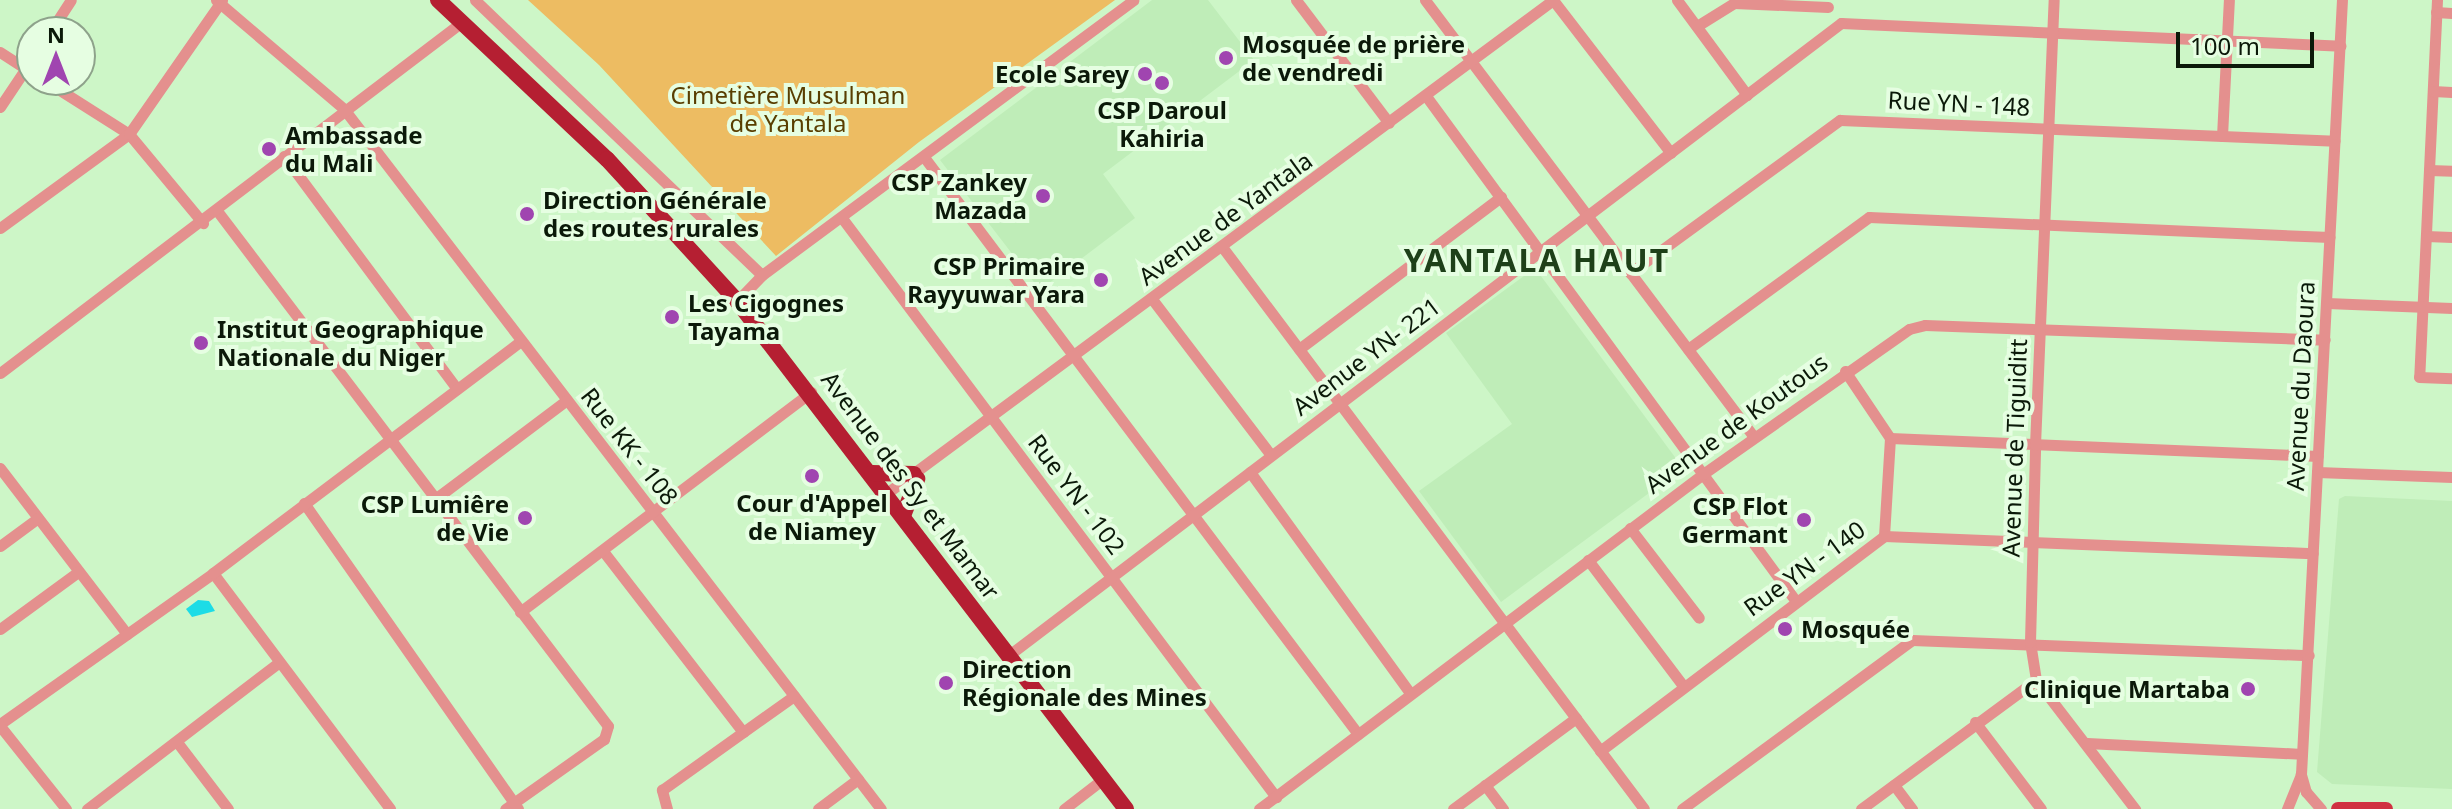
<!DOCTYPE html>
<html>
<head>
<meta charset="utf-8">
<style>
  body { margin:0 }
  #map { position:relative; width:2452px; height:809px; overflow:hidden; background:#cdf6c7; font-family:"Noto Sans",sans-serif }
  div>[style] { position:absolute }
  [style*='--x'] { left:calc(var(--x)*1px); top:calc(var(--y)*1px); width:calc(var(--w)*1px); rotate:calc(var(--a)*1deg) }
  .built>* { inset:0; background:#bfedb8 }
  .green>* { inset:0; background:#edbc62 }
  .water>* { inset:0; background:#1ddce6 }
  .minor>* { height:11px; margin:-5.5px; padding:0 5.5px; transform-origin:5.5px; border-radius:5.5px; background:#e4908e }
  .major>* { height:14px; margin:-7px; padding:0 7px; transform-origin:7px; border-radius:7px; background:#d03141 }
  .highway>* { height:16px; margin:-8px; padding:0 8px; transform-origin:8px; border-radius:8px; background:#b51f32 }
  .dots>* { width:22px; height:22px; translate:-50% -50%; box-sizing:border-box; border:4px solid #e6fee2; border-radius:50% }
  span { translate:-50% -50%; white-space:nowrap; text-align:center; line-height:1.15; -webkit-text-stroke:8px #e6fee2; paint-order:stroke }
  .poi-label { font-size:24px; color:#0b1909; font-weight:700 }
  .left { translate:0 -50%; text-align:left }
  .right { translate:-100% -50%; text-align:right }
  .park-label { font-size:24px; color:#593e00 }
  .street-label { font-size:24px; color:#0b1909 }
  .district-label { font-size:32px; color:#1e4019; font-weight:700; letter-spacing:2px }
  .north { position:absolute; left:16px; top:16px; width:80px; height:80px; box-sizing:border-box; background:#e6fee2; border:2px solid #8ea28b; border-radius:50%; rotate:0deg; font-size:22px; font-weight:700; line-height:32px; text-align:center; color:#0b1909 }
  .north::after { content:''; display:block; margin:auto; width:28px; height:36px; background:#a045b0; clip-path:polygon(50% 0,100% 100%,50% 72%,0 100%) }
  .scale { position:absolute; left:2176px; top:32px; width:138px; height:36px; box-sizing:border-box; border:4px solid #0b1909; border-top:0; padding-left:10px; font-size:24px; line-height:28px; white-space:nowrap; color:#0b1909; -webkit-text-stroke:6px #e6fee2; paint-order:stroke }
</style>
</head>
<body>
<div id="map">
  <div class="built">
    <div style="clip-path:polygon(1152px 0,1208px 0,1254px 60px,1103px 174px,1135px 218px,1040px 290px,940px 160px)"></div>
    <div style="clip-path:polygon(1535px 268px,1683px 468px,1501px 602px,1419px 491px,1512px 424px,1446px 333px)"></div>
    <div style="clip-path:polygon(2345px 496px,2452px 501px,2452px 789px,2332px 784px,2317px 772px,2339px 499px)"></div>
  </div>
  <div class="green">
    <div style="clip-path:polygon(528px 0,1115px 0,919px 142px,776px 256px,599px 65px)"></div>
  </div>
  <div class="water">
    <div style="clip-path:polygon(198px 600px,209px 601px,215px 611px,192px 617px,186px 609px)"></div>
  </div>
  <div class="minor">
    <div style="--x:216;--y:0;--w:168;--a:40.4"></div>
    <div style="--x:344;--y:109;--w:882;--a:52.51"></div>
    <div style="--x:475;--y:0;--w:397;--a:43.8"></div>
    <div style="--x:1296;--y:0;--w:154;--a:52.9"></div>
    <div style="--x:1425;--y:0;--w:547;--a:53.03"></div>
    <div style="--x:1677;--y:0;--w:118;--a:53.6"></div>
    <div style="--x:2437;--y:0;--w:377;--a:92.7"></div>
    <div style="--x:2419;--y:377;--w:33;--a:2"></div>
    <div style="--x:2436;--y:12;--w:16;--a:4"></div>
    <div style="--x:1841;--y:23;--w:500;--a:2.6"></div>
    <div style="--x:1697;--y:26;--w:44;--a:-31.9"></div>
    <div style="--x:1734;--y:3;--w:94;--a:2.4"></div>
    <div style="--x:50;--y:32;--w:38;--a:-57"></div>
    <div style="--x:0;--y:52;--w:37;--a:33"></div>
    <div style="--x:44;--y:80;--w:101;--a:32.4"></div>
    <div style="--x:129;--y:134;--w:116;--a:50.3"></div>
    <div style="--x:2433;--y:91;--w:19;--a:3"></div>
    <div style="--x:1426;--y:96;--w:625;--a:53.79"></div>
    <div style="--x:0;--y:107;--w:58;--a:-56.3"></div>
    <div style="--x:2222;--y:136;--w:136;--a:-87.1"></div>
    <div style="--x:284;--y:156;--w:290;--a:53.4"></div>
    <div style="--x:924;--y:157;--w:722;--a:53.05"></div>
    <div style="--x:2429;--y:170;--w:23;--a:2"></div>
    <div style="--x:218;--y:212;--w:645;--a:52.81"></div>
    <div style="--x:608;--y:726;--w:14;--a:107"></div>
    <div style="--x:604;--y:739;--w:121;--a:144.7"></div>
    <div style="--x:842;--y:218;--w:724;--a:53.15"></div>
    <div style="--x:0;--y:228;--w:160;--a:-36.1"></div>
    <div style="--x:129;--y:134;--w:163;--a:-55.2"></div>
    <div style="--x:2426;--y:236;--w:26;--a:2"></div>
    <div style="--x:1223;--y:248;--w:701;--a:53.11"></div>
    <div style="--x:1630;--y:273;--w:260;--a:-36.1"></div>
    <div style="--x:1840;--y:120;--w:495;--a:2.4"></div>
    <div style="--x:1152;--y:299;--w:196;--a:52.7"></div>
    <div style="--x:737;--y:301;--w:36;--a:-46"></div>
    <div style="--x:762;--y:275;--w:462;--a:-36.5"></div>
    <div style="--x:2327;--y:303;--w:125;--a:2.3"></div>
    <div style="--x:1299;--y:349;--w:253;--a:-37"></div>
    <div style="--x:1688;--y:349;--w:224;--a:-36.1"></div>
    <div style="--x:1869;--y:217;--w:461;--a:2.5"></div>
    <div style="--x:1845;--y:371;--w:81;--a:56.1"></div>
    <div style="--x:1890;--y:438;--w:98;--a:93.5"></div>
    <div style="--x:0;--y:373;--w:582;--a:-37.24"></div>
    <div style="--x:1890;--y:438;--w:428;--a:2.4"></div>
    <div style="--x:0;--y:468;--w:209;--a:52.6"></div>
    <div style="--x:1250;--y:472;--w:273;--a:54.1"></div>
    <div style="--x:2317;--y:472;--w:135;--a:2.1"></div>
    <div style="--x:887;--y:493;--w:829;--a:-36.51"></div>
    <div style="--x:1553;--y:0;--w:193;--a:52.4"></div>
    <div style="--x:435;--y:499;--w:165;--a:-36.9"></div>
    <div style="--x:304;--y:503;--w:373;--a:55"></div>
    <div style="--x:1630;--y:528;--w:113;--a:52.5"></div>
    <div style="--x:0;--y:546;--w:47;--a:-36.4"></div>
    <div style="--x:603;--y:551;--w:229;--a:52.3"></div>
    <div style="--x:1588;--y:560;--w:159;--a:52.9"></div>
    <div style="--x:213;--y:573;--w:295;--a:53.1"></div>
    <div style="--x:520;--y:612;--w:365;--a:-37.1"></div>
    <div style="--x:0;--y:629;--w:97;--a:-36.2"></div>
    <div style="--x:1009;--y:655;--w:1045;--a:-37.22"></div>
    <div style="--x:2036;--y:680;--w:163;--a:52.5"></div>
    <div style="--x:1975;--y:722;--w:109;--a:52.8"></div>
    <div style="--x:0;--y:724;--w:261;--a:-35.3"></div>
    <div style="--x:213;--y:573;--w:386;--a:-37"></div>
    <div style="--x:0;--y:726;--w:106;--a:51.5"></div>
    <div style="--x:177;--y:742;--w:84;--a:52.7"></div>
    <div style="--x:2087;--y:743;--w:215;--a:2.9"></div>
    <div style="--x:1600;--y:751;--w:356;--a:-37.1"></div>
    <div style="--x:1884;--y:536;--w:429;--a:2.3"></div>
    <div style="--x:1485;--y:785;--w:30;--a:53"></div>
    <div style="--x:1894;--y:785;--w:30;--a:53"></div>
    <div style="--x:87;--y:809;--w:242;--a:-37.4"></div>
    <div style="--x:667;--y:809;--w:20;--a:-105"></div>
    <div style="--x:662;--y:790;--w:162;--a:-35.5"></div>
    <div style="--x:818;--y:809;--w:50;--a:-36.9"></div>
    <div style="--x:1064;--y:809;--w:49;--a:-37.6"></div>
    <div style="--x:1259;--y:809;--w:556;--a:-37.03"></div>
    <div style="--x:1703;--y:474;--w:252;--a:-35.1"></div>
    <div style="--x:1909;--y:329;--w:16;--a:-14"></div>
    <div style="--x:1925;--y:325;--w:400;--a:2.1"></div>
    <div style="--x:1453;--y:809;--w:153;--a:-36.5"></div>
    <div style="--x:1682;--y:809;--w:285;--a:-36.3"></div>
    <div style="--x:1912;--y:640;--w:397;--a:2.2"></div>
    <div style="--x:1861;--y:809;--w:217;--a:-36.4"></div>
    <div style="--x:2036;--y:680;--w:38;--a:-99"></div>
    <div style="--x:2030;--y:642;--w:197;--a:-88.5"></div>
    <div style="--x:2035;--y:445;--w:445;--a:-87.6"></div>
    <div style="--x:2287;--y:809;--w:37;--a:-68"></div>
    <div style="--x:2321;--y:809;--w:23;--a:-131"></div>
    <div style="--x:2306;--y:792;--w:19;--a:-106"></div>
    <div style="--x:2301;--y:774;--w:775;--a:-86.97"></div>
  </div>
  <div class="major">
    <div style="--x:2338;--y:809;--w:48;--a:0"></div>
  </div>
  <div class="highway">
    <div style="--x:438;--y:0;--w:232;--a:43.3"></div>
    <div style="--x:607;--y:159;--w:193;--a:47.5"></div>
    <div style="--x:737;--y:301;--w:640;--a:52.56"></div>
    <div style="--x:872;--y:473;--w:42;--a:1.4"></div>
    <div style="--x:903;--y:516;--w:40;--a:-69"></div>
  </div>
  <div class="dots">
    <div style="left:1226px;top:58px;background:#a045b0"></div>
    <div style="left:1145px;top:74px;background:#a045b0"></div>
    <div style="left:1162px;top:83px;background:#a045b0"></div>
    <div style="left:269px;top:149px;background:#a045b0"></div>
    <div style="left:1043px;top:196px;background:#a045b0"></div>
    <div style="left:527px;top:214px;background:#a045b0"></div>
    <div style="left:1101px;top:280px;background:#a045b0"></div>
    <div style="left:672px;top:317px;background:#a045b0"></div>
    <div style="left:201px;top:343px;background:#a045b0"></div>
    <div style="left:812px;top:476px;background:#a045b0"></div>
    <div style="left:525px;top:518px;background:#a045b0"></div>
    <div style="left:1804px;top:520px;background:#a045b0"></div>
    <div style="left:1785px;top:629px;background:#a045b0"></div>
    <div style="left:946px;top:683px;background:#a045b0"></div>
    <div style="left:2248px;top:689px;background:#a045b0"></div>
  </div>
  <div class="poi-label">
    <span class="left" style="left:1242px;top:58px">Mosquée de prière<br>de vendredi</span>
    <span class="right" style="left:1129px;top:74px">Ecole Sarey</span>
    <span style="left:1162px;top:124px">CSP Daroul<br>Kahiria</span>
    <span class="left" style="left:285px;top:149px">Ambassade<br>du Mali</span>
    <span class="right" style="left:1027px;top:196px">CSP Zankey<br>Mazada</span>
    <span class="left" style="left:543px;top:214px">Direction Générale<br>des routes rurales</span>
    <span class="right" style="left:1085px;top:280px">CSP Primaire<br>Rayyuwar Yara</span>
    <span class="left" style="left:688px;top:317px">Les Cigognes<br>Tayama</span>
    <span class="left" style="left:217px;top:343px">Institut Geographique<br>Nationale du Niger</span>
    <span style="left:812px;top:517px">Cour d'Appel<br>de Niamey</span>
    <span class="right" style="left:509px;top:518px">CSP Lumiêre<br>de Vie</span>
    <span class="right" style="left:1788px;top:520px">CSP Flot<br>Germant</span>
    <span class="left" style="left:1801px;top:629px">Mosquée</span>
    <span class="left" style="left:962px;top:683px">Direction<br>Régionale des Mines</span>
    <span class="right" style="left:2230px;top:689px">Clinique Martaba</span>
  </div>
  <div class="park-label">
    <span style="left:788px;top:109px">Cimetière Musulman<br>de Yantala</span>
  </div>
  <div class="street-label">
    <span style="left:1959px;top:103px;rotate:3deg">Rue YN - 148</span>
    <span style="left:1225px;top:218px;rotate:-36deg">Avenue de Yantala</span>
    <span style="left:1366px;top:356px;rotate:-37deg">Avenue YN- 221</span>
    <span style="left:2300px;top:386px;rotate:-87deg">Avenue du Daoura</span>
    <span style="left:1736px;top:423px;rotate:-36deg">Avenue de Koutous</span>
    <span style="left:630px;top:446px;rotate:52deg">Rue KK - 108</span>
    <span style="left:2014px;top:448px;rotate:-88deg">Avenue de Tiguiditt</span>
    <span style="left:911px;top:485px;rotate:53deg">Avenue des Sy et Mamar</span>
    <span style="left:1077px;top:494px;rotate:53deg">Rue YN - 102</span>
    <span style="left:1804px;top:568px;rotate:-36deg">Rue YN - 140</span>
  </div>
  <div class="district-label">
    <span style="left:1537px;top:260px">YANTALA HAUT</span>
  </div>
  <div class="north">N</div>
  <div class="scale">100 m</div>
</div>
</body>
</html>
